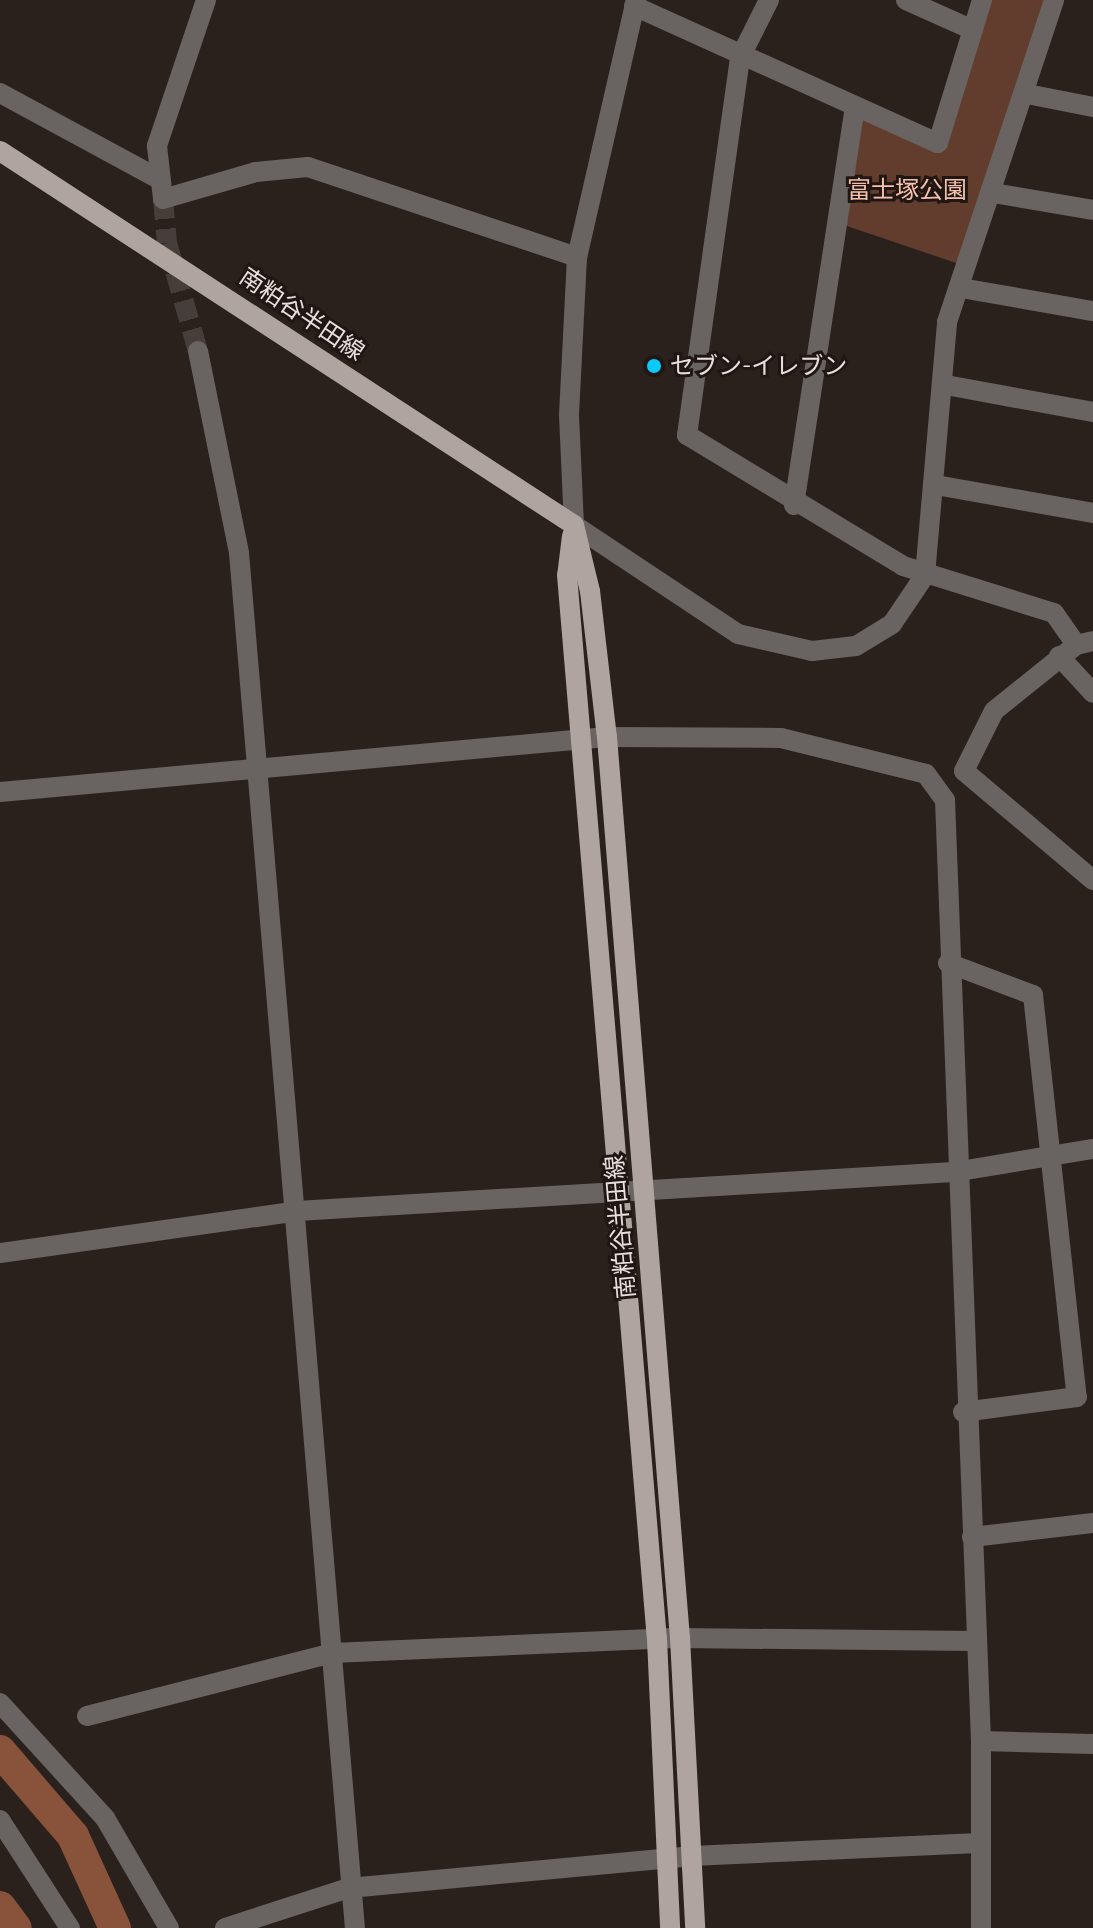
<!DOCTYPE html>
<html>
<head>
<meta charset="utf-8">
<style>
  body { margin:0 }
  #map { position:relative; width:1093px; height:1928px; overflow:hidden; background:#2a211d; font-family:Quicksand,"Noto Sans JP",sans-serif }
  div>[style] { position:absolute }
  [style*='--x'] { left:calc(var(--x)*1px); top:calc(var(--y)*1px); width:calc(var(--w)*1px); rotate:calc(var(--a)*1deg) }
  .green>* { inset:0; background:#623d2e }
  .river>* { height:32px; margin:-16px; padding:0 16px; transform-origin:16px; border-radius:16px; background:#89523b }
  .minor-tunnel>* { height:20px; margin-top:-10px; transform-origin:0; background:repeating-linear-gradient(90deg,#463e3a 0 20px,transparent 0 30px) }
  .minor>* { height:20px; margin:-10px; padding:0 10px; transform-origin:10px; border-radius:10px; background:#696461 }
  .major>* { height:20px; margin:-10px; padding:0 10px; transform-origin:10px; border-radius:10px; background:#afa4a0 }
  .dots>* { width:22px; height:22px; translate:-50% -50%; box-sizing:border-box; border:4px solid #201714; border-radius:50% }
  span { translate:-50% -50%; white-space:nowrap; text-align:center; line-height:1.15; -webkit-text-stroke:6px #201714; paint-order:stroke }
  .park-label { font-size:24px; color:#f6c1ac }
  .street-label { font-size:24px; color:#e7e0de }
  .poi-label { font-size:24px; color:#e7e0de }
  .left { translate:0 -50%; text-align:left }
</style>
</head>
<body>
<div id="map">
  <div class="green">
    <div style="clip-path:polygon(982px 0,1045px 0,962px 265px,838px 223px,854px 111px,938px 143px)"></div>
  </div>
  <div class="river">
    <div style="--x:0;--y:1751;--w:112;--a:49.3"></div>
    <div style="--x:73;--y:1836;--w:101;--a:65.5"></div>
    <div style="--x:0;--y:1907;--w:26;--a:53"></div>
  </div>
  <div class="minor-tunnel">
    <div style="--x:163;--y:199;--w:44;--a:84.8"></div>
    <div style="--x:167;--y:243;--w:112;--a:74"></div>
  </div>
  <div class="minor">
    <div style="--x:206;--y:0;--w:154;--a:108.6"></div>
    <div style="--x:157;--y:146;--w:53;--a:83.5"></div>
    <div style="--x:163;--y:199;--w:97;--a:-16.2"></div>
    <div style="--x:256;--y:172;--w:52;--a:-5.5"></div>
    <div style="--x:308;--y:167;--w:284;--a:18.5"></div>
    <div style="--x:636;--y:0;--w:264;--a:102.9"></div>
    <div style="--x:577;--y:257;--w:158;--a:92.9"></div>
    <div style="--x:569;--y:415;--w:110;--a:87.4"></div>
    <div style="--x:574;--y:525;--w:197;--a:33.6"></div>
    <div style="--x:738;--y:634;--w:76;--a:12.9"></div>
    <div style="--x:812;--y:651;--w:44;--a:-6.5"></div>
    <div style="--x:856;--y:646;--w:42;--a:-31.4"></div>
    <div style="--x:892;--y:624;--w:59;--a:-56"></div>
    <div style="--x:925;--y:575;--w:254;--a:-85"></div>
    <div style="--x:947;--y:322;--w:339;--a:-71.6"></div>
    <div style="--x:769;--y:0;--w:65;--a:116.6"></div>
    <div style="--x:740;--y:58;--w:381;--a:98"></div>
    <div style="--x:687;--y:435;--w:253;--a:31.2"></div>
    <div style="--x:903;--y:566;--w:158;--a:17.3"></div>
    <div style="--x:1054;--y:613;--w:39;--a:55"></div>
    <div style="--x:1076;--y:645;--w:17;--a:-13"></div>
    <div style="--x:906;--y:0;--w:73;--a:24.1"></div>
    <div style="--x:634;--y:6;--w:333;--a:24.3"></div>
    <div style="--x:938;--y:143;--w:150;--a:-72.9"></div>
    <div style="--x:0;--y:93;--w:179;--a:28.4"></div>
    <div style="--x:1027;--y:94;--w:67;--a:11.1"></div>
    <div style="--x:993;--y:193;--w:101;--a:9.6"></div>
    <div style="--x:961;--y:288;--w:134;--a:9.9"></div>
    <div style="--x:198;--y:351;--w:206;--a:78.5"></div>
    <div style="--x:239;--y:553;--w:1380;--a:85.18"></div>
    <div style="--x:946;--y:385;--w:149;--a:10.4"></div>
    <div style="--x:936;--y:485;--w:159;--a:10.1"></div>
    <div style="--x:794;--y:505;--w:399;--a:-81.3"></div>
    <div style="--x:1076;--y:645;--w:105;--a:141.2"></div>
    <div style="--x:994;--y:711;--w:67;--a:116.6"></div>
    <div style="--x:964;--y:771;--w:169;--a:40.2"></div>
    <div style="--x:1059;--y:656;--w:50;--a:47.4"></div>
    <div style="--x:0;--y:792;--w:609;--a:-5.18"></div>
    <div style="--x:607;--y:737;--w:174;--a:0.3"></div>
    <div style="--x:781;--y:738;--w:149;--a:13.9"></div>
    <div style="--x:926;--y:774;--w:32;--a:54"></div>
    <div style="--x:945;--y:800;--w:942;--a:87.81"></div>
    <div style="--x:981;--y:1741;--w:187;--a:90"></div>
    <div style="--x:948;--y:963;--w:91;--a:20.6"></div>
    <div style="--x:1033;--y:995;--w:404;--a:83.8"></div>
    <div style="--x:1077;--y:1397;--w:115;--a:172.5"></div>
    <div style="--x:0;--y:1253;--w:300;--a:-8"></div>
    <div style="--x:297;--y:1211;--w:658;--a:-3.4"></div>
    <div style="--x:954;--y:1172;--w:141;--a:-9.4"></div>
    <div style="--x:972;--y:1537;--w:122;--a:-6.6"></div>
    <div style="--x:0;--y:1703;--w:156;--a:47.6"></div>
    <div style="--x:105;--y:1818;--w:127;--a:59.8"></div>
    <div style="--x:87;--y:1716;--w:253;--a:-14.4"></div>
    <div style="--x:332;--y:1653;--w:348;--a:-2.5"></div>
    <div style="--x:680;--y:1638;--w:295;--a:0.6"></div>
    <div style="--x:981;--y:1741;--w:112;--a:1.5"></div>
    <div style="--x:0;--y:1820;--w:129;--a:57.1"></div>
    <div style="--x:225;--y:1928;--w:130;--a:-17.9"></div>
    <div style="--x:349;--y:1888;--w:343;--a:-5.3"></div>
    <div style="--x:691;--y:1856;--w:288;--a:-2.6"></div>
  </div>
  <div class="major">
    <div style="--x:0;--y:151;--w:685;--a:33.09"></div>
    <div style="--x:574;--y:525;--w:68;--a:76.4"></div>
    <div style="--x:590;--y:591;--w:147;--a:83.4"></div>
    <div style="--x:607;--y:737;--w:904;--a:85.37"></div>
    <div style="--x:680;--y:1638;--w:290;--a:87"></div>
    <div style="--x:572;--y:536;--w:39;--a:97"></div>
    <div style="--x:567;--y:575;--w:1068;--a:85.17"></div>
    <div style="--x:657;--y:1639;--w:289;--a:87.4"></div>
  </div>
  <div class="dots">
    <div style="left:654px;top:366px;background:#0bcafa"></div>
  </div>
  <div class="park-label">
    <span style="left:907px;top:190px">富士塚公園</span>
  </div>
  <div class="street-label">
    <span style="left:302px;top:314px;rotate:34deg">南粕谷半田線</span>
    <span style="left:620px;top:1227px;rotate:-95deg">南粕谷半田線</span>
  </div>
  <div class="poi-label">
    <span class="left" style="left:670px;top:366px">セブン-イレブン</span>
  </div>
</div>
</body>
</html>
